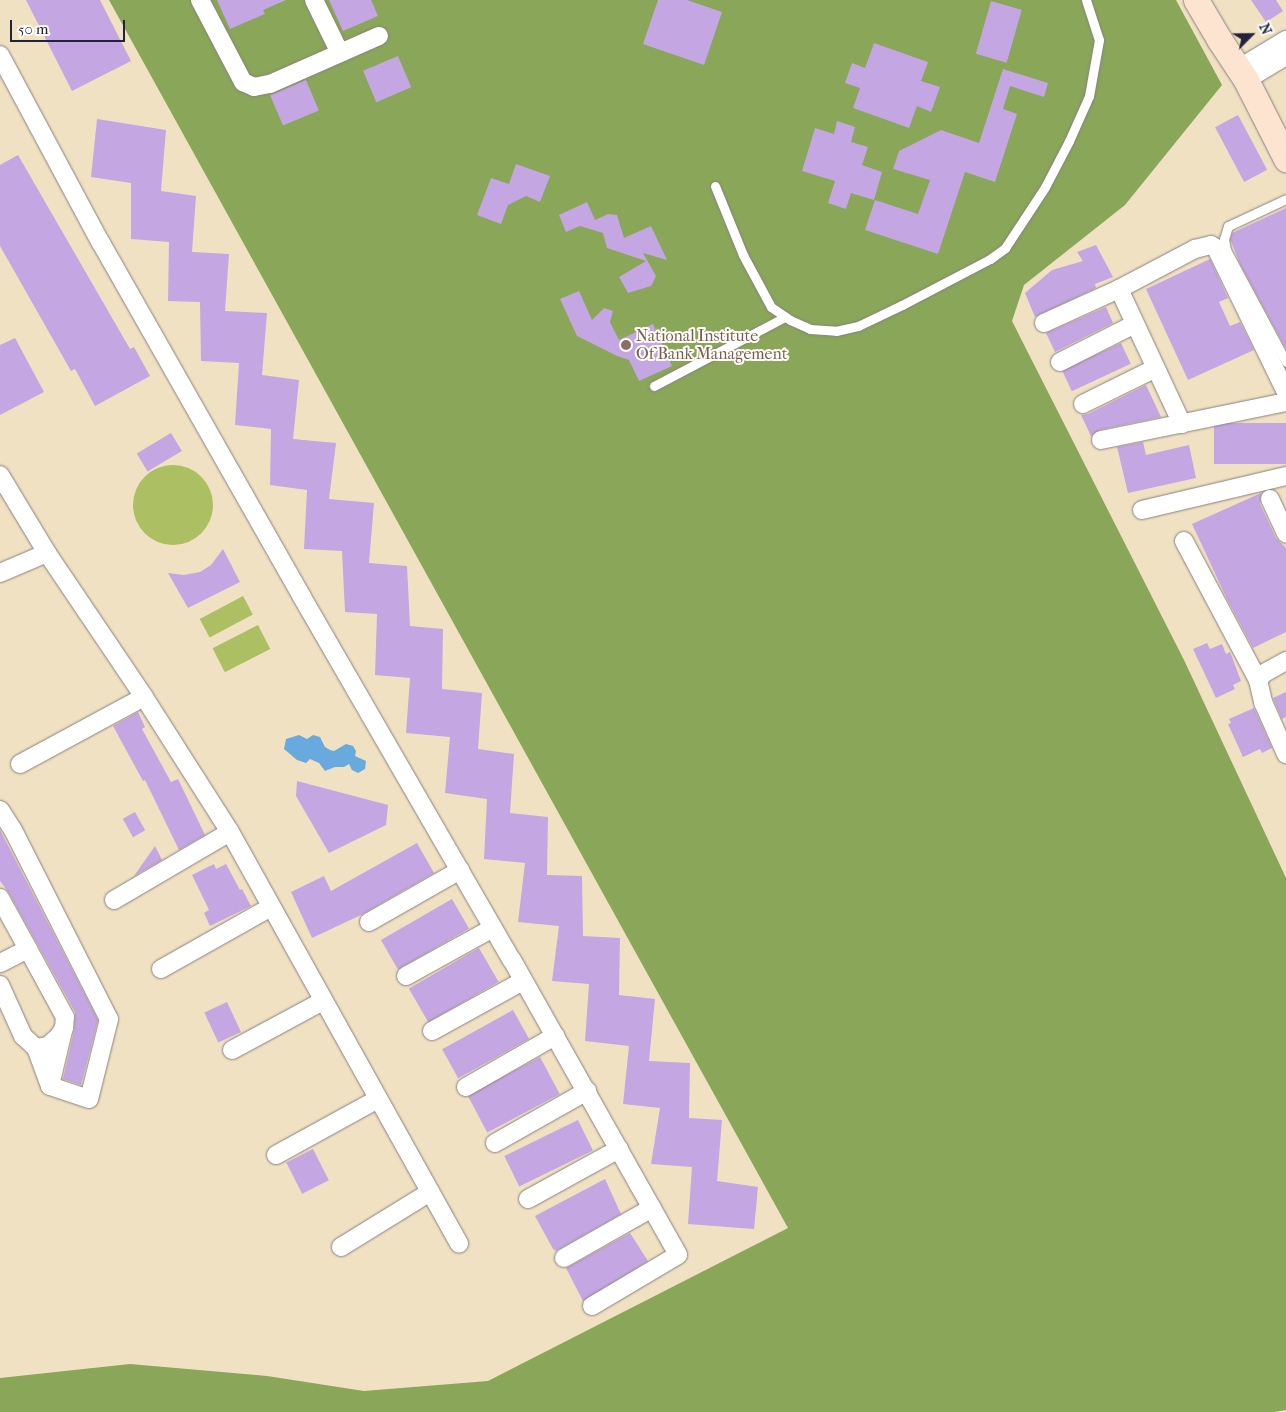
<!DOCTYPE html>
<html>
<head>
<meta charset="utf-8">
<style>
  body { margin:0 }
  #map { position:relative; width:1286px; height:1412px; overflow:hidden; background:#f0e1c3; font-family:"IM FELL French Canon",serif }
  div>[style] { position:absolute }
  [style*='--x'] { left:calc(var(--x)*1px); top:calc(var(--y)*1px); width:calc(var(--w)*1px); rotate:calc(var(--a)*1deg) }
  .green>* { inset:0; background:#acbf63; transform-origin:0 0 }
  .round { border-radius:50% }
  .forest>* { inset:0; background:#89a659 }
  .water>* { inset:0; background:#68aadd }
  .building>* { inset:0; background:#c4a6e2; transform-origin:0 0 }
  .roads { filter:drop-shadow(0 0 1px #89827f) drop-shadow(0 0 1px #89827f) }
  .lane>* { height:9px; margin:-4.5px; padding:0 4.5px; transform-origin:4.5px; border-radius:4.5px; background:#fff }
  .street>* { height:18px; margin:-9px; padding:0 9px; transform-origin:9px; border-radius:9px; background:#fff }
  .secondary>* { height:25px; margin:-12.5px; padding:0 12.5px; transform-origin:12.5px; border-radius:12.5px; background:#fde4d1 }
  .dots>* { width:14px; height:14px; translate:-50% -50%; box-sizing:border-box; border:2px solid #fdfcf7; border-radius:50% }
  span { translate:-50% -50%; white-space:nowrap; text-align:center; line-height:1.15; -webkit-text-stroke:4px #fdfcf7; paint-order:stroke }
  .education-label { font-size:16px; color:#785e54 }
  .left { translate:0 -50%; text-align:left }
  .north { position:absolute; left:1226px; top:10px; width:50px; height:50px; -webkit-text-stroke:4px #fdfcf7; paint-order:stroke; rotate:67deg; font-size:14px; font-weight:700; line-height:20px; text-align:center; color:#22223b }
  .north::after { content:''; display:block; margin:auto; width:18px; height:22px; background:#22223b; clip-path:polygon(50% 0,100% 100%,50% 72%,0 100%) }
  .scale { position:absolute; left:10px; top:20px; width:115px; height:22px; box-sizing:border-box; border:2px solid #22223b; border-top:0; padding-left:6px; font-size:15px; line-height:18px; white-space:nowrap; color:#22223b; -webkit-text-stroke:4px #fdfcf7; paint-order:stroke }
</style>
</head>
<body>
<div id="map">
  <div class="green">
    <div class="round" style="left:133px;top:465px;width:80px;height:80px"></div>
    <div style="left:243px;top:596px;width:21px;height:49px;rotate:62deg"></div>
    <div style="left:258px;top:625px;width:27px;height:51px;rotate:63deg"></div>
  </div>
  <div class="forest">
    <div style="clip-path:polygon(109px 0,1176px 0,1222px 85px,1125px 205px,1024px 285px,1012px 321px,1184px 660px,1286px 878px,1286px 1410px,1274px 1412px,0 1412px,0 1378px,130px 1364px,267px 1376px,364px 1391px,488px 1381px,788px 1228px)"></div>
  </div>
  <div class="water">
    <div style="clip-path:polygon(299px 735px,307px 739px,313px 735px,320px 737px,325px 747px,330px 750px,334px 751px,346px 744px,353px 746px,356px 751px,355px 756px,366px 761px,365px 769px,358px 773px,352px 770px,349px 764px,344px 767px,335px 767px,325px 771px,319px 763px,310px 759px,306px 763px,297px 760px,284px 749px,286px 739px)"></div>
  </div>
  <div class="building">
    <div style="clip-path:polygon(26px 0,100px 0,131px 61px,72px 91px)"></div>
    <div style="clip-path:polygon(217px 0,286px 0,263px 10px,265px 14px,230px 29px)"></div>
    <div style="clip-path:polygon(329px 0,371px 0,378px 16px,343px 31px)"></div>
    <div style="clip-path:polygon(658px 0,687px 0,722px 12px,704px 65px,643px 44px)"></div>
    <div style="clip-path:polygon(1251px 0,1276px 0,1283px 11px,1266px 22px)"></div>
    <div style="left:991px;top:1px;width:32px;height:55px;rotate:16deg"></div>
    <div style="clip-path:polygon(874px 43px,928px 62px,921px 81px,940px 87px,931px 112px,917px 106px,909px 128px,853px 108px,860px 88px,845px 83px,852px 63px,865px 68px)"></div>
    <div style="left:398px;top:56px;width:34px;height:38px;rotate:67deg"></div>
    <div style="clip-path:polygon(1003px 69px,1048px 83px,1044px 97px,1010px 86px,1003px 109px,1017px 114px,995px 182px,965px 172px,938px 254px,865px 230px,875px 200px,918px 214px,930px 180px,893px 169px,899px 151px,941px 130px,979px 143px)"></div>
    <div style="left:306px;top:80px;width:33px;height:39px;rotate:67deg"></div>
    <div style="left:1238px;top:115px;width:62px;height:26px;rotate:62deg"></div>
    <div style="clip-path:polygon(97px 119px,166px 130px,161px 191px,196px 196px,192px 252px,229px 254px,225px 311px,267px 313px,262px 375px,299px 380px,293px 439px,336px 443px,329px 499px,374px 503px,369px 563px,407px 566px,410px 626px,443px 629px,442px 689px,482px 693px,478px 749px,514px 754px,510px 813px,548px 817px,547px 875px,582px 876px,583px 936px,620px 938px,619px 995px,655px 999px,649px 1061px,690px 1063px,689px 1118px,722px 1120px,717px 1181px,758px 1187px,754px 1229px,688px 1224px,692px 1167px,651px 1164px,660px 1108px,623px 1104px,629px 1046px,585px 1041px,589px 984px,552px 981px,559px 926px,518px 922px,525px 863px,484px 859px,487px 799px,445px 793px,450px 737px,406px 733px,410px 678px,375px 675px,377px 614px,345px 612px,342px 551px,304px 549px,307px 490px,270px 485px,271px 429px,235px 425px,239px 363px,201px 361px,200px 302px,168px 301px,169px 242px,131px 239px,131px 183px,91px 177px)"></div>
    <div style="clip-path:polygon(837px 121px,855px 127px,851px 142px,868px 147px,862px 165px,882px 172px,874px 200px,851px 193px,846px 209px,828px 203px,835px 181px,802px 171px,815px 128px,834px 134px)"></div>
    <div style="clip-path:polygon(18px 155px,130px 349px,134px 347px,150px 376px,95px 406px,75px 369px,71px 371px,0 246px,0 165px)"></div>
    <div style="clip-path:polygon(516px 164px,550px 176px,540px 202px,526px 196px,508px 205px,501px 224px,477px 215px,491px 178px,509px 184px)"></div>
    <div style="clip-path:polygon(587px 202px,595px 220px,608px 214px,617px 215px,624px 238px,651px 226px,667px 260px,643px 253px,656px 276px,651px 286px,628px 293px,619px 277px,646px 261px,607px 248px,603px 233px,580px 226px,566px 232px,559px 215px)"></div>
    <div style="clip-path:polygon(1286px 208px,1286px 349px,1240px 264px,1230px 239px,1232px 233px)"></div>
    <div style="clip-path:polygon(1096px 245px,1113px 277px,1095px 284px,1096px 288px,1035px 317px,1025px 293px,1052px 270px,1083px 261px,1077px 252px)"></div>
    <div style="clip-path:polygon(1210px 259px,1228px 298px,1219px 302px,1230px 326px,1240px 322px,1254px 350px,1188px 380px,1146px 289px)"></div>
    <div style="clip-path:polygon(579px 291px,592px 320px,604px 308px,613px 311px,610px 322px,619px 340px,653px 324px,672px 366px,639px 381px,629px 360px,617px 356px,577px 336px,560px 299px)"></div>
    <div style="clip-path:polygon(1106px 307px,1113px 323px,1055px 352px,1046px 333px)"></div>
    <div style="clip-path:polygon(15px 338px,44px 392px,0 415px,0 345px)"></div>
    <div style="left:1121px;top:343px;width:23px;height:65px;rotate:65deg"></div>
    <div style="clip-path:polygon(1146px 385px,1161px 417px,1099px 430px,1091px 436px,1081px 415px,1088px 414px)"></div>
    <div style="left:1286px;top:423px;width:41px;height:72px;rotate:90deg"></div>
    <div style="left:171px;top:433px;width:21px;height:40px;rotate:59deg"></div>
    <div style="clip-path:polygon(1143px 442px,1146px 455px,1189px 445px,1196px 478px,1128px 493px,1117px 447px)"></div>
    <div style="clip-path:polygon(1261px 493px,1260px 504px,1276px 538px,1286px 548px,1286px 632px,1253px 648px,1226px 597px,1192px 524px)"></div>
    <div style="clip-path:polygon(223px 549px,240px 582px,188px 608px,168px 573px,184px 575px,200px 572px,211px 565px)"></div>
    <div style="clip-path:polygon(1207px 643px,1210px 649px,1222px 644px,1226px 654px,1230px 652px,1241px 681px,1233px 685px,1235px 689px,1216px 698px,1193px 649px)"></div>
    <div style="clip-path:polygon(1286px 692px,1286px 717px,1282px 719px,1273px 698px)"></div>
    <div style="clip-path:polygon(1254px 708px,1272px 748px,1262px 753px,1260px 749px,1243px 757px,1228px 724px,1231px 723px,1229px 719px)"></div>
    <div style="clip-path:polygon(138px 712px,145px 727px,142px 729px,171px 782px,178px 779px,205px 835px,179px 850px,145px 780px,143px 781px,113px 726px)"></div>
    <div style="clip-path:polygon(297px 781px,388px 805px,386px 825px,329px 853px,296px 796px)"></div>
    <div style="left:135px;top:812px;width:21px;height:14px;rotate:61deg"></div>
    <div style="clip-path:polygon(0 830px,98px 1020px,81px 1085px,63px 1079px,74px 1031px,75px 1012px,9px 893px,0 881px)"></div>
    <div style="clip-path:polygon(417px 843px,434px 873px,361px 915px,312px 938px,291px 892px,324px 876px,331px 891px)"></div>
    <div style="clip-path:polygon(155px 846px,162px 860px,134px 876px)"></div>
    <div style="clip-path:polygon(214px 864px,216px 869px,226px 864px,240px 890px,242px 889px,251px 906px,210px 926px,204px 913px,209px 910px,192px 875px)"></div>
    <div style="left:452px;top:899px;width:34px;height:82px;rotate:60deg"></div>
    <div style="left:479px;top:948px;width:39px;height:81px;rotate:60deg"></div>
    <div style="left:227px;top:1002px;width:33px;height:25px;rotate:65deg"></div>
    <div style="left:513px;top:1010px;width:33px;height:81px;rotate:61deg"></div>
    <div style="left:540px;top:1057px;width:42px;height:82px;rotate:62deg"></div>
    <div style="left:578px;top:1120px;width:34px;height:82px;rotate:64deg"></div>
    <div style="left:313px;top:1149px;width:35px;height:30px;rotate:63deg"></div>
    <div style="clip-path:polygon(605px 1179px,621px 1214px,556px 1251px,553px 1249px,535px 1216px)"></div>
    <div style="clip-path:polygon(630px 1233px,648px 1261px,583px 1301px,566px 1268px)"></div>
  </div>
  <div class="roads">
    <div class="lane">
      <div style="--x:715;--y:186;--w:74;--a:67.9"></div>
      <div style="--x:743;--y:255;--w:59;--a:61.7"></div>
      <div style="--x:771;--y:307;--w:23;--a:34"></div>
      <div style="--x:790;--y:320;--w:22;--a:24"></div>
      <div style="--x:810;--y:329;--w:26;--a:4"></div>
      <div style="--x:836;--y:331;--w:23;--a:-13"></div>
      <div style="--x:858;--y:326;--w:49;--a:-25.5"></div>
      <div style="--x:902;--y:305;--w:99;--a:-27.6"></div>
      <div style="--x:990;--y:259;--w:19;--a:-36"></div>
      <div style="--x:1005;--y:248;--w:73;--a:-56.7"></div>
      <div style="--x:1045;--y:187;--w:52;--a:-62.4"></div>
      <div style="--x:1069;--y:141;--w:49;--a:-66"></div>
      <div style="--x:1089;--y:96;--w:57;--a:-79.9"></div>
      <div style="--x:1099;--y:40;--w:42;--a:-108"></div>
      <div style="--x:1286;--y:199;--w:64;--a:155"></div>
      <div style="--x:1228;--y:226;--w:14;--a:107"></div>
      <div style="--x:1224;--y:239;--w:11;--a:80"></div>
      <div style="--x:1226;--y:250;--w:127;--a:61.8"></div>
      <div style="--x:654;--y:386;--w:148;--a:-27.8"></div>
    </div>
    <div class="street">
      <div style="--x:200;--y:0;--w:93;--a:62.3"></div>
      <div style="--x:243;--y:82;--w:12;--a:24"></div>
      <div style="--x:254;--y:87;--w:16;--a:-11"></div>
      <div style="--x:270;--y:84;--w:119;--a:-23.8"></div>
      <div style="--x:314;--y:0;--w:59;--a:63.9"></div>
      <div style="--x:0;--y:55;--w:213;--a:61.8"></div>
      <div style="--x:101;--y:243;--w:407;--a:60.4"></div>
      <div style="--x:302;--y:597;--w:419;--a:60"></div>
      <div style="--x:512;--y:960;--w:338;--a:60.6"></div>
      <div style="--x:678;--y:1255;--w:100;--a:149.3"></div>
      <div style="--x:1238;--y:69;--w:56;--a:-31.1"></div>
      <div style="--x:1246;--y:80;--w:47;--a:-31"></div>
      <div style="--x:1119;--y:289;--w:86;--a:-27.8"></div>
      <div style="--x:1195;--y:249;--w:16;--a:-14"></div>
      <div style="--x:1211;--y:245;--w:6;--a:31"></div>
      <div style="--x:1216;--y:248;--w:160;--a:64.1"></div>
      <div style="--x:1044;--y:323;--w:82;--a:-24.4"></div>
      <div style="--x:1119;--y:289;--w:149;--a:65"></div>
      <div style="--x:1060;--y:362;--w:84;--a:-26.9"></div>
      <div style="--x:1083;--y:404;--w:81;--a:-26.3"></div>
      <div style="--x:1101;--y:440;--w:189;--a:-11.6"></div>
      <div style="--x:0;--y:475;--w:91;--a:58.9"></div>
      <div style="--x:47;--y:553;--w:174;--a:56"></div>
      <div style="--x:144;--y:697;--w:160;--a:57.5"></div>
      <div style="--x:230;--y:832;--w:471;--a:60.9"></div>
      <div style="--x:1270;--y:499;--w:38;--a:65"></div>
      <div style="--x:1142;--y:510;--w:148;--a:-13.3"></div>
      <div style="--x:1184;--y:541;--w:157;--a:62"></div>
      <div style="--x:0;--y:573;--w:51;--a:-23.1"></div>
      <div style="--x:1286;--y:661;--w:26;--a:151"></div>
      <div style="--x:1263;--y:674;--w:8;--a:130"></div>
      <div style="--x:1258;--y:680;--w:23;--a:77"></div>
      <div style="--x:1263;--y:702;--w:57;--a:66.1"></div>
      <div style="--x:20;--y:764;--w:141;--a:-28.4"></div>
      <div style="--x:0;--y:810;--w:24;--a:57"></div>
      <div style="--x:13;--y:830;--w:212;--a:63.1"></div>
      <div style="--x:109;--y:1019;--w:82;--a:104"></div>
      <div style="--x:89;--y:1099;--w:41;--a:-161.6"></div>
      <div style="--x:0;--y:898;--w:58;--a:61.2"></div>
      <div style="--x:28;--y:949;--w:31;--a:153"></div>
      <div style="--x:114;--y:900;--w:134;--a:-30.4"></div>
      <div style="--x:369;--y:922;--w:105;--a:-29.7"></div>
      <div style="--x:161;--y:969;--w:126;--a:-29.4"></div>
      <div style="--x:406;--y:976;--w:99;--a:-28.9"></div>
      <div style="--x:0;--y:985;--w:56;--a:65.7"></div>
      <div style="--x:23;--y:1036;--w:18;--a:43"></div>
      <div style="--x:36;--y:1048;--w:12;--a:-9"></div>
      <div style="--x:48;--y:1046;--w:15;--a:-42"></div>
      <div style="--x:59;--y:1036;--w:9;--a:-58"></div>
      <div style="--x:64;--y:1028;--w:11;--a:-85"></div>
      <div style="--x:65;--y:1017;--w:77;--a:-118.6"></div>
      <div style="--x:432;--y:1031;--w:104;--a:-28.8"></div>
      <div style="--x:36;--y:1048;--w:40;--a:69.8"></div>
      <div style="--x:232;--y:1050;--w:103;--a:-28.3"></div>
      <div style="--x:50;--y:1086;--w:57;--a:-76.7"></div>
      <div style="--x:466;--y:1087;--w:103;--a:-29.8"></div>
      <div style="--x:495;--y:1143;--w:106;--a:-29.5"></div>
      <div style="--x:276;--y:1155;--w:116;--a:-28.8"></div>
      <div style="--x:528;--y:1199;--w:104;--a:-28.8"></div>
      <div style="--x:341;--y:1247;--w:105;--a:-31.7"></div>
      <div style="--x:564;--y:1258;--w:101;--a:-29.6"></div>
    </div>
    <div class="secondary">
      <div style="--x:1196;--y:0;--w:45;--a:59.5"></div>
      <div style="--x:1219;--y:39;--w:49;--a:56.6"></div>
      <div style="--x:1246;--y:80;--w:89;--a:63.1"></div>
    </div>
  </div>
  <div class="dots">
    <div style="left:626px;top:345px;background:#8d6e63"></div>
  </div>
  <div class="education-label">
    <span class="left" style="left:636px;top:345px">National Institute<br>Of Bank Management</span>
  </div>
  <div class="north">N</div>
  <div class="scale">50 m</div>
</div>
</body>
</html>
